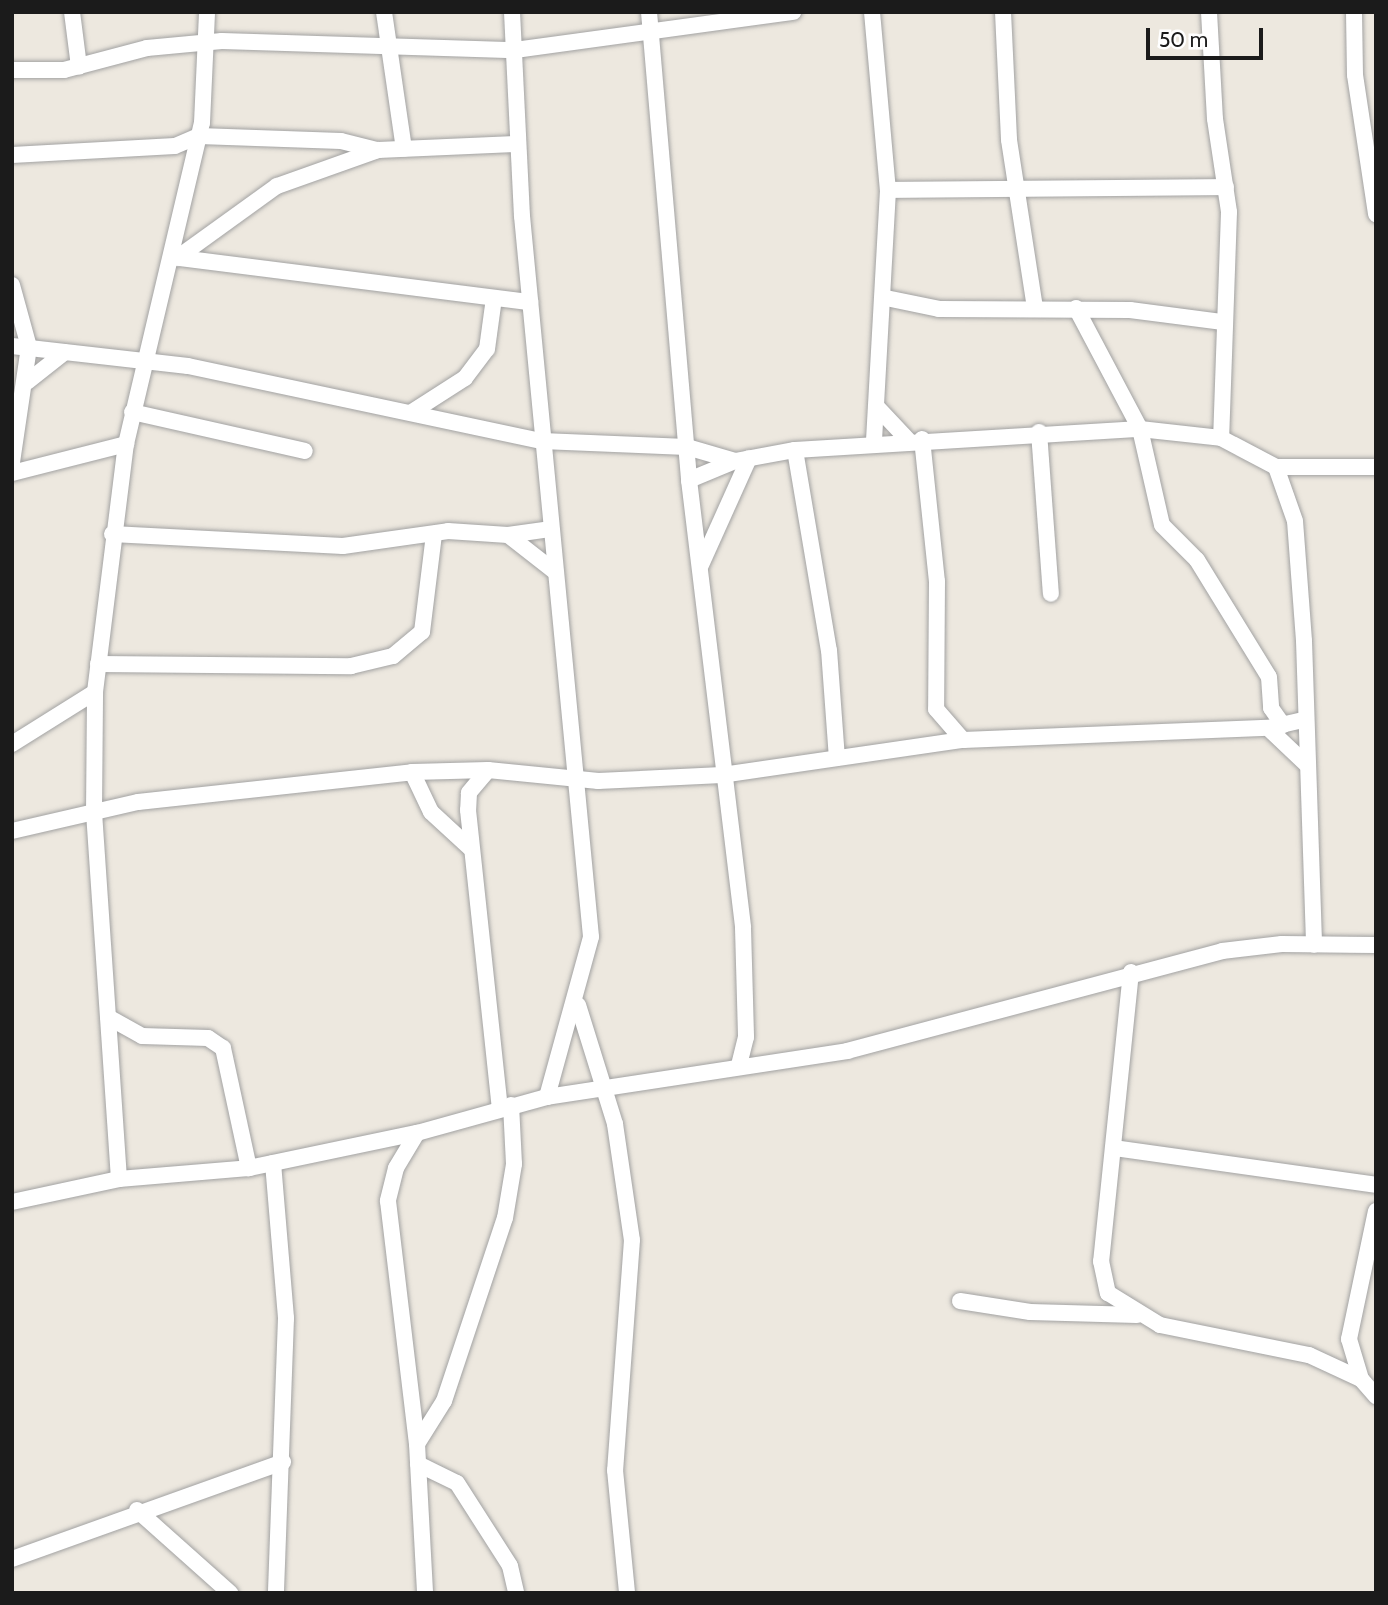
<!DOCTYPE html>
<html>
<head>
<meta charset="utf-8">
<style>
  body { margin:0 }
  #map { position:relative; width:1388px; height:1605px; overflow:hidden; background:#ede8df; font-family:Cabin,sans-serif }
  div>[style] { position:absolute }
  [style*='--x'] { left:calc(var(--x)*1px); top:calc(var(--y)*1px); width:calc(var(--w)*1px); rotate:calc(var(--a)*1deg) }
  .roads { filter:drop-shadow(0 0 2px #a2a2a2) drop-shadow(0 0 2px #a2a2a2) }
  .street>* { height:16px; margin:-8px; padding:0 8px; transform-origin:8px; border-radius:8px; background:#fff }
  span { translate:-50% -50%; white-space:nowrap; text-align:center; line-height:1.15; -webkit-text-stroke:7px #fff; paint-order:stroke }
  .frame { position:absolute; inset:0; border:14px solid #1b1b1b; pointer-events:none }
  .scale { position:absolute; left:1146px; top:28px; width:117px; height:32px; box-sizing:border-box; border:4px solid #1b1b1b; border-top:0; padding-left:9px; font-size:21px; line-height:24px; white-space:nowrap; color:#1b1b1b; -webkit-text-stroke:5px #fff; paint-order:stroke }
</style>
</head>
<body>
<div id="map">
  <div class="roads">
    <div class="street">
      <div style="--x:72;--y:12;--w:55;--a:82.7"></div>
      <div style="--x:384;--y:12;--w:138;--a:81.7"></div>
      <div style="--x:512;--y:12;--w:204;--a:87.2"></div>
      <div style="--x:522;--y:216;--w:724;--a:84.53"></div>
      <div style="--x:591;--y:937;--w:166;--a:105.4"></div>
      <div style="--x:649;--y:12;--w:470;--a:85.1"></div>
      <div style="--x:689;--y:480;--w:451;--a:83.1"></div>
      <div style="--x:743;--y:928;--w:109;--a:88.4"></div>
      <div style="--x:746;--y:1037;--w:30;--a:104"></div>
      <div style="--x:872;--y:12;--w:179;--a:84.9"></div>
      <div style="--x:888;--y:190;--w:253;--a:93.2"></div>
      <div style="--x:1003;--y:12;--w:128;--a:87.3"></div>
      <div style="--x:1009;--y:140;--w:169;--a:81.2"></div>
      <div style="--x:1209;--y:12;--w:107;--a:86.8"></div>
      <div style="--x:1215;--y:119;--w:94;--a:81.4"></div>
      <div style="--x:1229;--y:212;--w:226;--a:92"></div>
      <div style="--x:1354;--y:12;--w:63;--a:89.1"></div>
      <div style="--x:1355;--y:75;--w:141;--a:81.4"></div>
      <div style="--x:12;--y:70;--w:52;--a:0"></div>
      <div style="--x:64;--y:70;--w:86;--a:-14.8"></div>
      <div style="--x:147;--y:48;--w:75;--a:-5.3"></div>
      <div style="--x:222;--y:41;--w:293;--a:1.8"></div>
      <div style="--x:515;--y:50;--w:281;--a:-7.8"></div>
      <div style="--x:12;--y:155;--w:163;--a:-3.2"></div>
      <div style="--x:175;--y:146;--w:26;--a:-23"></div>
      <div style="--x:199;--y:136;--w:142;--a:2"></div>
      <div style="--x:341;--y:141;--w:38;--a:14"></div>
      <div style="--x:378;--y:150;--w:138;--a:-2.5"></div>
      <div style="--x:888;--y:190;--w:338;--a:-0.5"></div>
      <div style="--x:177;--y:258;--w:123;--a:-35.8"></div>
      <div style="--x:277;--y:186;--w:107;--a:-19.6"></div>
      <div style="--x:180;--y:258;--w:353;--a:7.2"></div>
      <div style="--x:12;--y:285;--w:64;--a:74.7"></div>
      <div style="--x:29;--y:347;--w:116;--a:98.4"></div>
      <div style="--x:886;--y:298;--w:54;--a:11.7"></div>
      <div style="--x:939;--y:309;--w:191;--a:0.3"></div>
      <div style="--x:1130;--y:310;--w:94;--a:7.4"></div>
      <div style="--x:1076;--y:308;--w:137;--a:62.1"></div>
      <div style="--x:1140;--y:429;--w:98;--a:77.1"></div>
      <div style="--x:1162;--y:525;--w:49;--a:45"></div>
      <div style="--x:1197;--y:560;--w:137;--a:58.4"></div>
      <div style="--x:1269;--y:677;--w:31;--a:86"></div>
      <div style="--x:1271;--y:708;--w:21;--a:55"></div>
      <div style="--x:12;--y:346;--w:177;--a:6.5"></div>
      <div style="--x:188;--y:366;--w:362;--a:12"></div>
      <div style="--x:542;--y:441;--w:145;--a:2.4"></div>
      <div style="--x:687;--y:447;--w:50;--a:16.3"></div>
      <div style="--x:27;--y:382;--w:48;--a:-38.3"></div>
      <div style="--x:877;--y:407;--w:45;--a:46.8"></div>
      <div style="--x:132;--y:412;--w:177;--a:12.7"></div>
      <div style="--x:412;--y:412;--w:63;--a:-32.7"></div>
      <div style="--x:465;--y:378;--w:36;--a:-53"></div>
      <div style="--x:487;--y:349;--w:51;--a:-82.2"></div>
      <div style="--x:1039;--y:432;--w:162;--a:85.8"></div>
      <div style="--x:922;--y:439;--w:143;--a:84"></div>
      <div style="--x:937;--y:581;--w:128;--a:90.4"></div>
      <div style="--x:936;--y:709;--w:41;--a:48.9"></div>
      <div style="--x:795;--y:450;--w:203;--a:80.4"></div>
      <div style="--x:829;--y:650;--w:108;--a:85.8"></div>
      <div style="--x:1276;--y:467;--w:57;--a:70.6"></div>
      <div style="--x:1295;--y:521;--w:120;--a:85.7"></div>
      <div style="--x:1304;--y:641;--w:304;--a:88.1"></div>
      <div style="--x:12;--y:473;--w:118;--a:-14.3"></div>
      <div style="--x:689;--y:480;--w:50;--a:-22.4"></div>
      <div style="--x:735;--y:461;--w:61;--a:-10.4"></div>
      <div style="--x:795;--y:450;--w:346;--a:-3.5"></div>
      <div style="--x:1140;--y:429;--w:81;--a:6.3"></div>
      <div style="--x:1221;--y:438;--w:62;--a:27.8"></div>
      <div style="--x:1276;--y:467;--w:100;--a:0"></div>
      <div style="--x:112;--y:534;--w:231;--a:3"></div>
      <div style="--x:343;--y:546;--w:106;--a:-8.1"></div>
      <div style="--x:448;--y:531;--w:60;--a:3.8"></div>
      <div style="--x:508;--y:535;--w:42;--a:-8.1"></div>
      <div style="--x:508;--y:535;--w:58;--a:38"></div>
      <div style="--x:701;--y:565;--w:117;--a:-65.8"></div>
      <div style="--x:98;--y:664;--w:253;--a:0.5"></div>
      <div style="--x:351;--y:666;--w:43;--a:-13.4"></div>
      <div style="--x:393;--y:656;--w:38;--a:-40"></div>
      <div style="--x:422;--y:632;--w:99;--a:-83"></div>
      <div style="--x:1268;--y:728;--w:52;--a:43.5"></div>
      <div style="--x:12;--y:744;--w:98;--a:-32.1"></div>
      <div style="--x:488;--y:770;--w:30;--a:130"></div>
      <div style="--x:469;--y:793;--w:17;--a:93"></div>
      <div style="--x:468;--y:810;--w:299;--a:83.9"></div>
      <div style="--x:412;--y:772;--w:44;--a:64.6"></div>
      <div style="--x:431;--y:812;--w:53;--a:42.7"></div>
      <div style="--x:12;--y:831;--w:129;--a:-13"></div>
      <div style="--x:138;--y:802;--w:276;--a:-6.2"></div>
      <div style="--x:412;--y:772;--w:76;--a:-1.5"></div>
      <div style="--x:488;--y:770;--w:111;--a:5.7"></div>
      <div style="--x:598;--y:781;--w:124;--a:-2.8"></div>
      <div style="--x:722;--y:775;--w:244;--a:-8.3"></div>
      <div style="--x:963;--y:740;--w:305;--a:-2.3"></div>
      <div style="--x:1268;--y:728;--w:37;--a:-13"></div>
      <div style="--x:1131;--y:972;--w:291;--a:95.9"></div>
      <div style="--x:1101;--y:1261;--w:33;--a:78"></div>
      <div style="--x:1108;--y:1293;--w:61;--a:31.6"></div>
      <div style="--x:1160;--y:1325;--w:152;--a:11.4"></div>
      <div style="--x:1309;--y:1355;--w:57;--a:24.8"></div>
      <div style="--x:578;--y:1005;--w:125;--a:72.7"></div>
      <div style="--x:615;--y:1124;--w:117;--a:81.7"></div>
      <div style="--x:632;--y:1240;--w:231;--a:94.2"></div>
      <div style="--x:615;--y:1470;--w:124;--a:84.4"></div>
      <div style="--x:108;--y:1017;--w:39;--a:29"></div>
      <div style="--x:142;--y:1036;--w:66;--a:1.7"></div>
      <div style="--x:208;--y:1038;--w:18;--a:34"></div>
      <div style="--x:223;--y:1048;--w:123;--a:77.8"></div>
      <div style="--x:417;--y:1133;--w:41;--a:121"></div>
      <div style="--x:396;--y:1168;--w:34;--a:104"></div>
      <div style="--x:388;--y:1201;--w:245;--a:83.2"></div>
      <div style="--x:417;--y:1444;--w:149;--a:86.9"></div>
      <div style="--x:1114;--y:1148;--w:265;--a:8"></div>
      <div style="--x:273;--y:1163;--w:156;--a:85.2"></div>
      <div style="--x:286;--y:1318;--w:275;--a:92.1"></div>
      <div style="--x:119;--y:1179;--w:368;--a:-93.9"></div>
      <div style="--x:94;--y:812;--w:120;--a:-89.5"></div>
      <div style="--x:95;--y:692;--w:250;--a:-82.9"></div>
      <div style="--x:126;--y:444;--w:330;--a:-76.7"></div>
      <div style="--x:202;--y:123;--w:111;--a:-87.4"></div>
      <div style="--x:12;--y:1202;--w:109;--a:-12.1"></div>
      <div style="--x:119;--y:1179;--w:130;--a:-4.8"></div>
      <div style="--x:249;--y:1168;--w:172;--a:-11.8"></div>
      <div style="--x:417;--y:1133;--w:135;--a:-15.5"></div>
      <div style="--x:547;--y:1097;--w:304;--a:-8.7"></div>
      <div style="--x:847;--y:1051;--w:388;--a:-14.9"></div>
      <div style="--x:1222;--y:951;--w:60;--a:-6.7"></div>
      <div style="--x:1282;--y:944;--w:94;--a:0.6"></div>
      <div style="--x:1376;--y:1211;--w:131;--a:101.9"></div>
      <div style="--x:1349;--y:1339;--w:42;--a:73.3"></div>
      <div style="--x:1361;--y:1379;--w:23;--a:49"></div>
      <div style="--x:960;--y:1301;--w:71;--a:8.9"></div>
      <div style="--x:1030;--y:1312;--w:107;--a:1.6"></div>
      <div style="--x:417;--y:1444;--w:51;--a:-57.9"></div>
      <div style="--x:444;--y:1401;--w:193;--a:-71.6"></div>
      <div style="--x:505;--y:1218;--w:55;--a:-80.5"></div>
      <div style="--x:514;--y:1164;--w:59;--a:-92.9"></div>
      <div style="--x:418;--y:1464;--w:43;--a:26"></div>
      <div style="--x:457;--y:1483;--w:98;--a:57.4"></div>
      <div style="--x:510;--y:1566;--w:28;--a:77"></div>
      <div style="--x:137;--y:1510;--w:125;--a:41.7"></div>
      <div style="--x:12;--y:1559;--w:288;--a:-19.7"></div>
    </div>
  </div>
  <div class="frame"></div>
  <div class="scale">50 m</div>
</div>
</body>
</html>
